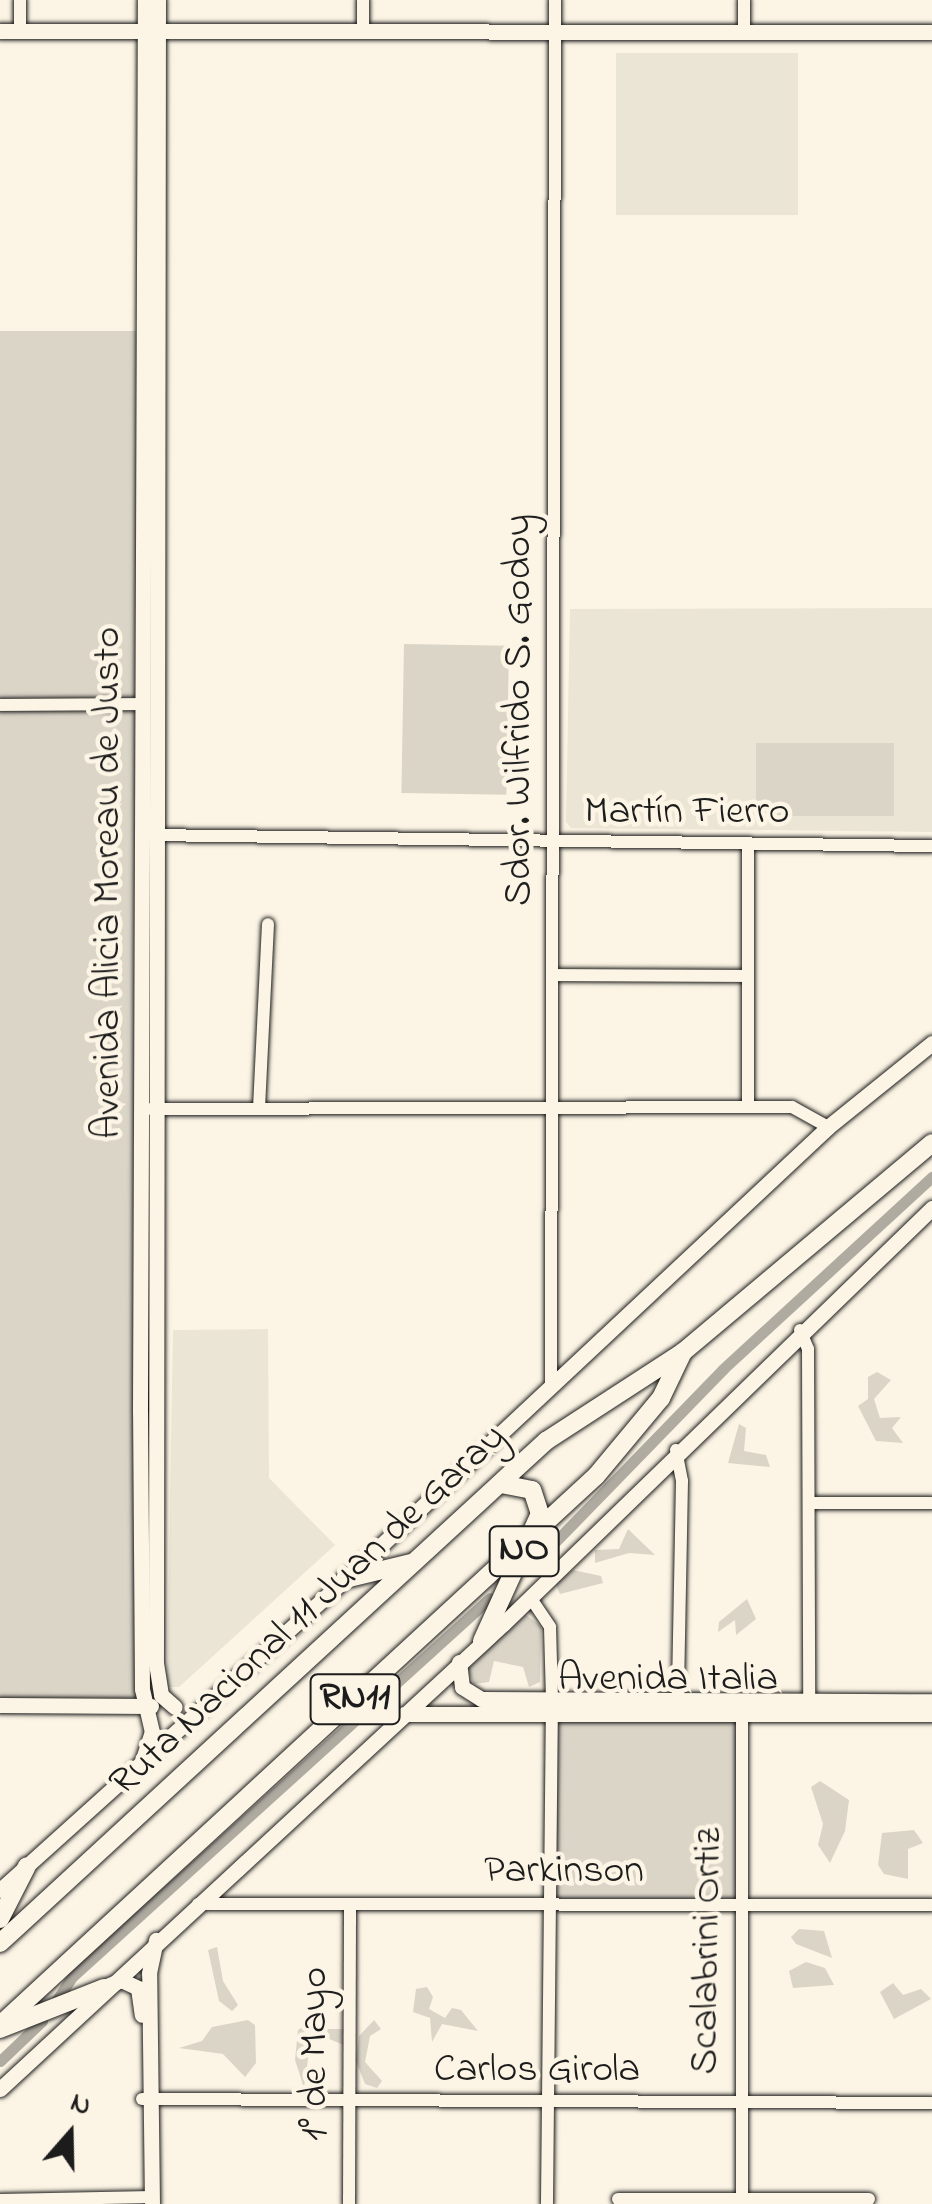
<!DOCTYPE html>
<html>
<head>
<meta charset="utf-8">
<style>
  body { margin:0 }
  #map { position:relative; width:932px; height:2204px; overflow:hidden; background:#fcf5e5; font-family:"Indie Flower",sans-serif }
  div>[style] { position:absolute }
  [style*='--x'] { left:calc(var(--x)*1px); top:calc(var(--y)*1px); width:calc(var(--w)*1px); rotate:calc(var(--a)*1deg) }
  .built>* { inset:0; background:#ebe5d6; transform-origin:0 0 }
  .green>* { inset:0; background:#dbd5c8; transform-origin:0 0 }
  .canal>* { height:11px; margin:-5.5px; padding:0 5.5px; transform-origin:5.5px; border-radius:5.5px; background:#b0aba1 }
  .roads { filter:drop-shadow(0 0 2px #1c1c1c) drop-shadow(0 0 2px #1c1c1c) }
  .minor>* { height:12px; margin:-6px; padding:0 6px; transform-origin:6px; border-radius:6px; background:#fcf5e5 }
  .major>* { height:15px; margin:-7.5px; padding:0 7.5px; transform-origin:7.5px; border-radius:7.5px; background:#fcf5e5 }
  .highway>* { height:18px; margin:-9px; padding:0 9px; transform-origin:9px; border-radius:9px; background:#fcf5e5 }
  span { translate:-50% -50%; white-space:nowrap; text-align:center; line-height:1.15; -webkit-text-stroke:9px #fcf5e5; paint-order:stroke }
  .shield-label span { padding:2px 8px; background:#fcf5e5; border:2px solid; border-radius:8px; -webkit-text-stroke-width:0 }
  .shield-label { font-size:38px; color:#1c1c1c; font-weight:700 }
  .street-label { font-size:40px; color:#1c1c1c }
  .north { position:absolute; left:20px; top:2084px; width:100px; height:100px; -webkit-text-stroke:8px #fcf5e5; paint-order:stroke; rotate:20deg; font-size:28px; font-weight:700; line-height:40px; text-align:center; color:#1c1c1c }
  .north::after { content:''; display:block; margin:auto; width:35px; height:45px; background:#1c1c1c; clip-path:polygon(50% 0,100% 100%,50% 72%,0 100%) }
</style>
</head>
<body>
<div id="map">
  <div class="built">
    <div style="left:798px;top:53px;width:162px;height:182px;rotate:90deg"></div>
    <div style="clip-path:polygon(932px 608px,932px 832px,571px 828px,566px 822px,570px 609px)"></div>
    <div style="clip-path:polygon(268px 1329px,269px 1478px,335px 1545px,179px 1687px,167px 1687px,173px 1330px)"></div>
  </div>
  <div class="green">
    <div style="left:0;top:331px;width:143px;height:1371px"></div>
    <div style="left:404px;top:644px;width:105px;height:149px;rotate:1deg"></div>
    <div style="left:756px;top:743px;width:138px;height:73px"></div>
    <div style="clip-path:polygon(877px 1372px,891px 1380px,874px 1399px,880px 1418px,901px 1417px,892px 1428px,903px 1443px,876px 1441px,858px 1406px,868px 1399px,868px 1377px)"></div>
    <div style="clip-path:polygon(739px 1424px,746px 1428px,744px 1451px,766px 1455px,770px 1467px,728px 1463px)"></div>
    <div style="clip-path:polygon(628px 1529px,655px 1555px,629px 1553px,595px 1563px,595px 1550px,619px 1549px)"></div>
    <div style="clip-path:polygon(573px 1570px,601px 1576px,603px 1583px,560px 1594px,555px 1583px)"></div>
    <div style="clip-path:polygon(747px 1599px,756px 1619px,736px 1635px,735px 1620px,718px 1632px,719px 1622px)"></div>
    <div style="clip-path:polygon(526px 1615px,541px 1626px,540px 1682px,529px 1687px,523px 1667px,494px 1661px,489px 1682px,474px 1684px,465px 1664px)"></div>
    <div style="left:555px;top:1716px;width:182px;height:183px"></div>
    <div style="clip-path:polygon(820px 1781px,849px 1800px,845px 1831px,830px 1863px,818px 1845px,823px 1824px,811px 1787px)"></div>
    <div style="clip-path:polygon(914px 1830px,923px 1843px,908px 1849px,908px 1879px,884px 1874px,878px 1865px,882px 1833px)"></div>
    <div style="clip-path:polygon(799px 1929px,824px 1931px,832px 1958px,796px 1944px,791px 1937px)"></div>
    <div style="clip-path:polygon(217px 1947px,223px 1981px,238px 2005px,232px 2011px,219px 2001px,208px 1950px)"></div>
    <div style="clip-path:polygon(806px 1962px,825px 1968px,834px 1985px,793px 1988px,789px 1971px)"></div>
    <div style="clip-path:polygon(893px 1983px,903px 1995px,921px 1989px,931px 1999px,894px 2019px,880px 1992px)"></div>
    <div style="clip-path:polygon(427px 1987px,433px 1997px,429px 2009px,445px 2018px,452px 2008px,461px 2010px,478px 2031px,442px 2024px,432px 2042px,430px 2018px,413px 2012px,416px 1989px)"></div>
    <div style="clip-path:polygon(325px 2012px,326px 2029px,344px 2029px,346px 2046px,327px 2038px,310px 2044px,304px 2088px,295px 2060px,298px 2030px)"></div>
    <div style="clip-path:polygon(248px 2020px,255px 2025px,256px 2063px,245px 2077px,223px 2054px,179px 2048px,202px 2041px,212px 2027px)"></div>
    <div style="clip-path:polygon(374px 2020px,381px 2029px,370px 2036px,365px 2062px,382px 2081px,377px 2088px,365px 2084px,356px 2061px,359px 2036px)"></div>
  </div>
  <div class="canal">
    <div style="--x:556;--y:1541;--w:240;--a:-45.8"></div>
    <div style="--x:723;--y:1369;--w:284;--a:-42.6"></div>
    <div style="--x:53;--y:2006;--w:35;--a:-57"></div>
    <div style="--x:72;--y:1977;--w:564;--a:-42.2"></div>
    <div style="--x:0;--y:2061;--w:58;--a:-43.6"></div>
  </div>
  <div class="roads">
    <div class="minor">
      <div style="--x:20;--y:0;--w:31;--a:90"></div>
      <div style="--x:363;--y:32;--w:32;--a:-90"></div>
      <div style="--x:744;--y:32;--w:32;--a:-90"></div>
      <div style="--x:0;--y:705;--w:143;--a:-0.4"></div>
      <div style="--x:150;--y:835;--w:782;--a:0.81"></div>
      <div style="--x:748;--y:846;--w:261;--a:90"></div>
      <div style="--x:552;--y:975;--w:196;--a:0.3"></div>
      <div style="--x:259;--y:1108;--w:184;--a:-87.2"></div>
      <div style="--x:151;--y:1109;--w:641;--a:-0.18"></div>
      <div style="--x:792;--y:1107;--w:41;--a:29.1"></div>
      <div style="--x:800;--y:1330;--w:21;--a:67"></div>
      <div style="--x:808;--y:1349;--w:351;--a:89.8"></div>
      <div style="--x:551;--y:1388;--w:1388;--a:-89.83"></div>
      <div style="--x:676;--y:1450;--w:32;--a:79"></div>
      <div style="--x:682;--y:1481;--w:218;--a:91.1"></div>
      <div style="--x:809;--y:1503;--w:123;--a:0"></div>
      <div style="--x:530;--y:1597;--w:36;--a:56"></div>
      <div style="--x:550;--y:1627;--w:72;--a:88.4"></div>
      <div style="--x:552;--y:1699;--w:505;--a:90.57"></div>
      <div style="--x:742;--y:1707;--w:497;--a:90"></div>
      <div style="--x:198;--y:1904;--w:734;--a:0.08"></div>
      <div style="--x:142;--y:2099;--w:790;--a:0.29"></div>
      <div style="--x:618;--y:2199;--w:251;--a:0"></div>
      <div style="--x:0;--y:2200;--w:152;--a:-1.1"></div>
      <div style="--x:349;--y:2204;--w:300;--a:-89.8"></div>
    </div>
    <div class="major">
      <div style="--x:158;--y:0;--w:1663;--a:90.07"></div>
      <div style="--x:156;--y:1663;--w:32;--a:81"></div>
      <div style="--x:161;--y:1695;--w:18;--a:41"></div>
      <div style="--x:0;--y:31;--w:932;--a:0.06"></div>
      <div style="--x:459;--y:1662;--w:25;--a:83"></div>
      <div style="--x:462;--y:1687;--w:22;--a:32"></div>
      <div style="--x:481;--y:1699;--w:451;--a:0.3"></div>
      <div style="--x:0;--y:1705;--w:151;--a:0.4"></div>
      <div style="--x:404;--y:1714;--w:528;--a:0"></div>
      <div style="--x:142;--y:1762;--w:32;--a:-72"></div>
      <div style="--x:152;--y:1732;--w:44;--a:-103.1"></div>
      <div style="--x:142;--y:1689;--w:277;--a:-90.4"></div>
      <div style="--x:140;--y:1412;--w:1412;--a:-89.8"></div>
      <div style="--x:0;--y:1890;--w:464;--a:-42"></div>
      <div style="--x:345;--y:1579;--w:662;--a:-43.1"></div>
      <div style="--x:828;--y:1127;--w:134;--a:-38.9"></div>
      <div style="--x:107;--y:1986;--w:15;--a:-23"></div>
      <div style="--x:121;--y:1980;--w:19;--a:25"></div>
      <div style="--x:138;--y:1988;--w:27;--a:82"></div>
      <div style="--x:0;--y:2089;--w:685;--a:-42.75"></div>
      <div style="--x:503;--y:1624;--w:598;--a:-44.12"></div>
      <div style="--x:152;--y:2204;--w:231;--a:-90.7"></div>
      <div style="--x:149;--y:1973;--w:34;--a:-78"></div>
    </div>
    <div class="highway">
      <div style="--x:345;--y:1579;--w:68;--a:-13.6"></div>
      <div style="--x:482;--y:1641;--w:140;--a:-65.5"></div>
      <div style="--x:540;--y:1514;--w:25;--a:-108"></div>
      <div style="--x:532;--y:1490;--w:33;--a:-169"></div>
      <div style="--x:0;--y:1919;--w:59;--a:-63"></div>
      <div style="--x:0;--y:1943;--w:742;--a:-42.6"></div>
      <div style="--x:546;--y:1441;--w:163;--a:-33"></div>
      <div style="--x:683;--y:1352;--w:325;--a:-40"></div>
      <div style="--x:0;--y:2025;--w:810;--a:-42.65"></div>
      <div style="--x:596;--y:1476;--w:102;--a:-50.2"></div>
      <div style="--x:661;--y:1398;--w:51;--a:-64.4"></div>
      <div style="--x:0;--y:2029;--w:112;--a:-21.5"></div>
    </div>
  </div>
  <div class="shield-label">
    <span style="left:524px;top:1551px">NO</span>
    <span style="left:355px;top:1699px">RN11</span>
  </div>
  <div class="street-label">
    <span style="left:520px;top:710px;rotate:-90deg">Sdor. Wilfrido S. Godoy</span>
    <span style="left:687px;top:813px">Martín Fierro</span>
    <span style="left:109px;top:883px;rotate:-90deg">Avenida Alicia Moreau de Justo</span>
    <span style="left:309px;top:1611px;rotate:-43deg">Ruta Nacional 11 Juan de Garay</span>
    <span style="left:668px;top:1680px">Avenida Italia</span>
    <span style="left:564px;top:1872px">Parkinson</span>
    <span style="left:708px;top:1951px;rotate:-89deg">Scalabrini Ortiz</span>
    <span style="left:316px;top:2054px;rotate:-90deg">1° de Mayo</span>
    <span style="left:537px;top:2071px">Carlos Girola</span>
  </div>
  <div class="north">N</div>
</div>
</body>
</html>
